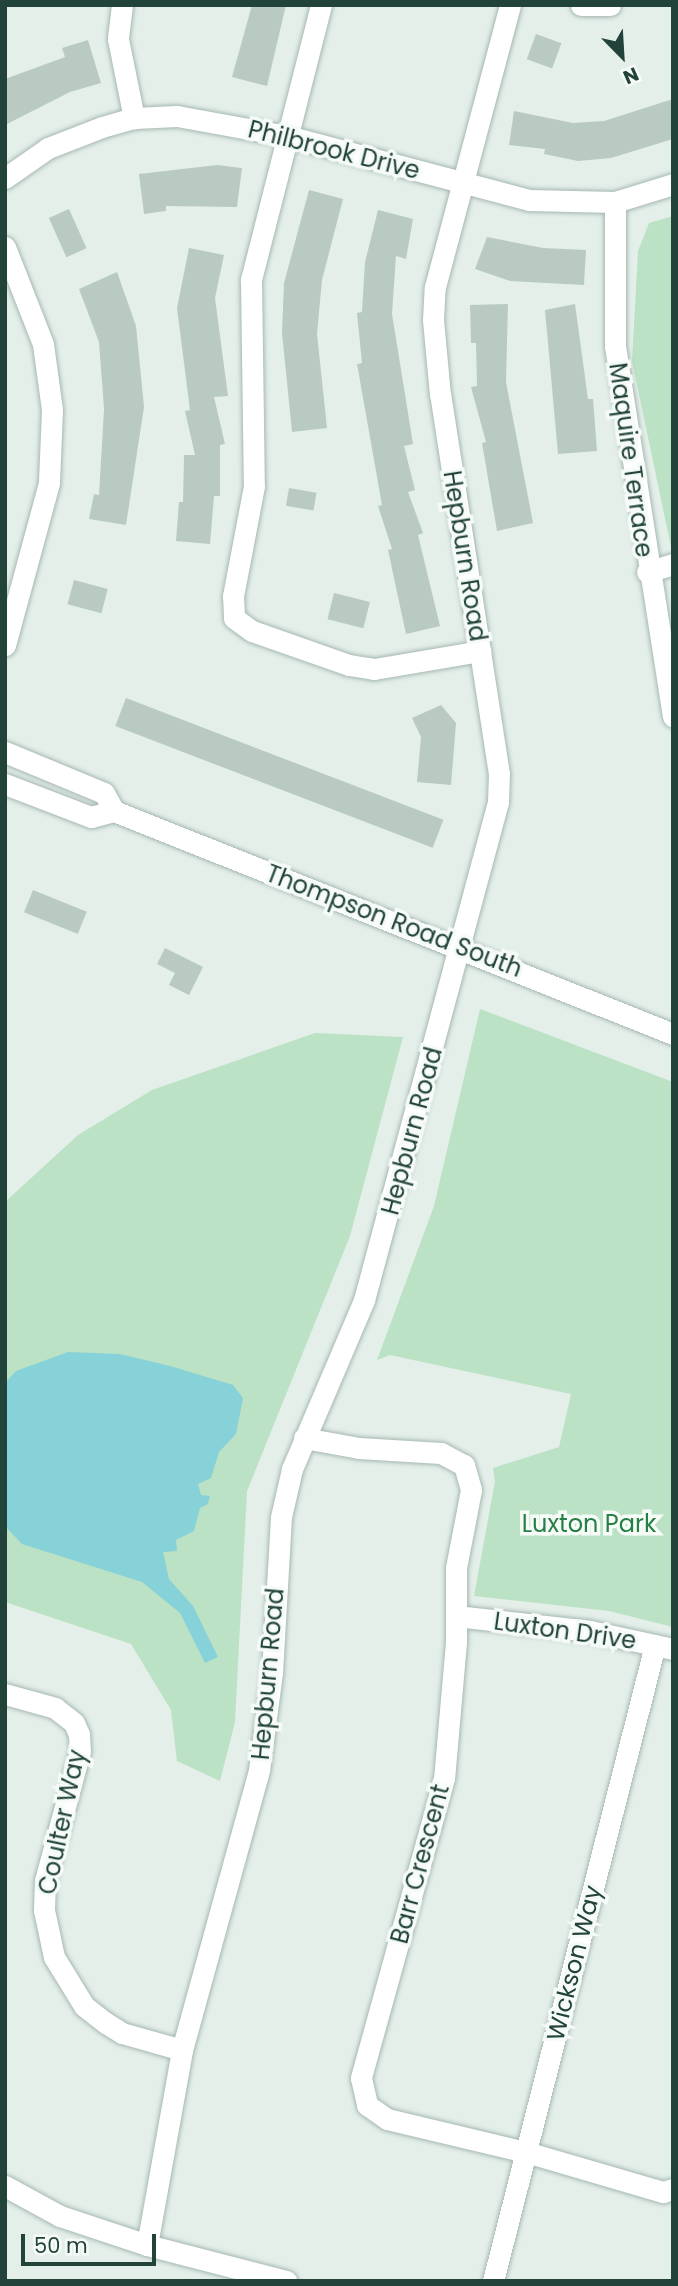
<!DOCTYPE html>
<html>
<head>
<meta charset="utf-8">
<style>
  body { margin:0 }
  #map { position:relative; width:678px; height:2286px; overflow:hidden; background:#e4efea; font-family:Poppins,sans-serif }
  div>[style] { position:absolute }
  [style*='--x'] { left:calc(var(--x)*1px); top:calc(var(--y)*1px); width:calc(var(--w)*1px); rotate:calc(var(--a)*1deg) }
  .green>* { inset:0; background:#bbe2c4 }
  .water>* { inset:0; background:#87d1d9 }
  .building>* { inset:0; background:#b9cac3; transform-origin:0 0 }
  .roads { filter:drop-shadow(0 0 2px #a6b8b1) drop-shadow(0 0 2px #a6b8b1) }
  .street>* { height:21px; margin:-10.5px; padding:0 10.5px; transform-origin:10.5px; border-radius:10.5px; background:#fff }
  .secondary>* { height:21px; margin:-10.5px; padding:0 10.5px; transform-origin:10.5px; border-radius:10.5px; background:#fff }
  span { translate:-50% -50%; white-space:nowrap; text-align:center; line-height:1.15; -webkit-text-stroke:7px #f6fbf8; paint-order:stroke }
  .street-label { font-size:24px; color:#214339 }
  .park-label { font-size:24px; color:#267f44 }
  .frame { position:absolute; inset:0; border:7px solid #214339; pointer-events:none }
  .north { position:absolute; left:587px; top:21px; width:70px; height:70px; -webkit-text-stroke:5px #f6fbf8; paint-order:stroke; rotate:156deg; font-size:19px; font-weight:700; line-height:28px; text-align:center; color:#214339 }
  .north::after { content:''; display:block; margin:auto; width:24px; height:32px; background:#214339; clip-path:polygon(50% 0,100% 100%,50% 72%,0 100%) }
  .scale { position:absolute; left:21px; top:2234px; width:135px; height:32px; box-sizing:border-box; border:4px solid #214339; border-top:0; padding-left:9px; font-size:21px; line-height:24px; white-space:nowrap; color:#214339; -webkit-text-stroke:5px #f6fbf8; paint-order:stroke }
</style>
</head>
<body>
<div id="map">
  <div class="green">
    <div style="clip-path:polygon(673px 216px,673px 547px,671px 547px,632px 361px,638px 251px,649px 223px)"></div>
    <div style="clip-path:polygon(480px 1009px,673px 1082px,673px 1627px,609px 1611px,474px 1596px,495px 1481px,493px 1468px,559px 1447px,571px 1394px,390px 1355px,377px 1360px,434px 1206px)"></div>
    <div style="clip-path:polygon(315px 1033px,403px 1037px,350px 1236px,247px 1491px,235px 1722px,220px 1781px,177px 1761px,171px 1710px,131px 1644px,5px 1602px,5px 1202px,78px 1135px,152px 1090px)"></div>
  </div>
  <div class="water">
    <div style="clip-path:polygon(68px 1352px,120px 1354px,170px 1366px,233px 1385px,243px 1398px,236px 1434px,219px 1452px,211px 1478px,198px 1484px,201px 1495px,210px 1496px,208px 1504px,200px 1508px,194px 1531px,176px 1540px,177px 1551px,163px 1552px,169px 1579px,193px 1606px,218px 1657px,205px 1663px,180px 1613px,142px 1582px,22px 1544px,5px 1526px,5px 1383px,16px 1371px)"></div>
  </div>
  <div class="building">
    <div style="clip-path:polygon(252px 5px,286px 5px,267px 86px,232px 77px)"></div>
    <div style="left:536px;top:34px;width:27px;height:27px;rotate:20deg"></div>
    <div style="clip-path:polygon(88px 40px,101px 83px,70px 92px,5px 125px,5px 79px,65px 57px,62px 48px)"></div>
    <div style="clip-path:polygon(673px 99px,673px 139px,611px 158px,578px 161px,544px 154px,545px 149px,509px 145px,514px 111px,573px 123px,604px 121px)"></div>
    <div style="clip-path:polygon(217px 165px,242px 168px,237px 207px,166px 206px,166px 211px,144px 214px,139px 174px)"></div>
    <div style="clip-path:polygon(309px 190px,343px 199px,322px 280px,317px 334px,327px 428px,292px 432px,282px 333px,284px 283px)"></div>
    <div style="left:69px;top:209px;width:43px;height:22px;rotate:66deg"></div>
    <div style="clip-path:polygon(378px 210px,413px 219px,406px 259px,396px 256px,392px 314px,413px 444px,404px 446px,415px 490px,408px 492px,423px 533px,418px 535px,440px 626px,406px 634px,388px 550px,392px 549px,378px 506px,382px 505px,357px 364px,362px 363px,357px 313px,362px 312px,365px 262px)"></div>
    <div style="clip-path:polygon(487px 237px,543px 248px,586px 250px,584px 285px,510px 281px,475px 269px)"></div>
    <div style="clip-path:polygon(189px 248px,224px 255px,215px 298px,228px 396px,214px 397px,225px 444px,220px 445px,220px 496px,214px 496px,210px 544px,176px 541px,179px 502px,183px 502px,184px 455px,195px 455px,185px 411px,190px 410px,177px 308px)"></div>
    <div style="clip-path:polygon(117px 272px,136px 326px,144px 407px,126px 525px,89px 519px,94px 494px,99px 495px,104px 409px,99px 342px,79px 289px)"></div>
    <div style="clip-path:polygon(508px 304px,506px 382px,533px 523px,497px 531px,482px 443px,486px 442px,471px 387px,477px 386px,476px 343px,471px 343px,470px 305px)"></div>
    <div style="clip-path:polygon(575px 304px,588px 399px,593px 399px,597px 451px,558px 454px,545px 310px)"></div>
    <div style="left:289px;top:488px;width:28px;height:18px;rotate:10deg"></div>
    <div style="left:74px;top:580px;width:35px;height:25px;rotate:15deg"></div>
    <div style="left:334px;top:593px;width:37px;height:27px;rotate:14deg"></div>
    <div style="left:126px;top:698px;width:340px;height:30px;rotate:21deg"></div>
    <div style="clip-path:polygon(441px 705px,456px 723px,451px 785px,417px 782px,421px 737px,412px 718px)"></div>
    <div style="left:33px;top:890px;width:58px;height:24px;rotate:22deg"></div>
    <div style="clip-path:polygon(165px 948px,203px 967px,189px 995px,169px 985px,175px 973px,157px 964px)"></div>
  </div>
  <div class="roads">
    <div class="street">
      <div style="--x:122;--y:5;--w:34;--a:97"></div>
      <div style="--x:118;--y:39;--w:81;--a:78.6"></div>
      <div style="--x:321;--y:5;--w:284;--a:104.3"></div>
      <div style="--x:251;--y:280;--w:206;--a:89.2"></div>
      <div style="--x:254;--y:486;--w:112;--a:100.8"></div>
      <div style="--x:233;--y:596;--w:22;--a:87"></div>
      <div style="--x:234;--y:618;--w:22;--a:36"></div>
      <div style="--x:252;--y:631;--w:103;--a:19.3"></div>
      <div style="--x:349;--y:665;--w:25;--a:9"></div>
      <div style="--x:374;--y:669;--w:108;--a:-9.6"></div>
      <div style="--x:581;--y:5;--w:29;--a:0"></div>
      <div style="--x:615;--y:202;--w:144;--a:90"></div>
      <div style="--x:615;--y:346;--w:375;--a:81.1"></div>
      <div style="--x:647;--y:572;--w:27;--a:-17"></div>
      <div style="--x:304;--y:1438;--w:56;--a:10.3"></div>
      <div style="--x:359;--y:1448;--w:82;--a:3.5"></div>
      <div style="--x:441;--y:1453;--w:26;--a:28"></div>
      <div style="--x:464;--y:1465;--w:26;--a:74"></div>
      <div style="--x:471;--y:1490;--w:79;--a:100.9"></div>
      <div style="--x:456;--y:1568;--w:74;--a:90"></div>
      <div style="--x:456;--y:1642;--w:137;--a:95"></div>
      <div style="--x:444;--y:1778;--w:311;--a:105.5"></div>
      <div style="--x:361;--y:2078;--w:28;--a:77"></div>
      <div style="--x:367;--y:2105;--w:24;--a:35"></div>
      <div style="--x:387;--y:2119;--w:143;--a:13.4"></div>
      <div style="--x:526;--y:2152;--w:143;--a:16.3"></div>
      <div style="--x:663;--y:2192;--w:10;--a:-17"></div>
      <div style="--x:456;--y:1616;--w:135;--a:6.4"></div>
      <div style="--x:590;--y:1631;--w:85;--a:12.2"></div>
      <div style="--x:5;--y:1694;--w:52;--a:15.6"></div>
      <div style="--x:55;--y:1708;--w:24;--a:38"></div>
      <div style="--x:74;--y:1723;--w:12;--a:66"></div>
      <div style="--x:79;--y:1734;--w:17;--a:87"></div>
      <div style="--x:80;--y:1751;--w:135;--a:105.1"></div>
      <div style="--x:45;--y:1881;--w:29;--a:92"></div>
      <div style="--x:44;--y:1910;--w:48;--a:78"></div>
      <div style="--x:54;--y:1957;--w:57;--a:58.5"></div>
      <div style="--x:84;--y:2006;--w:28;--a:38"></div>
      <div style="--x:106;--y:2023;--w:19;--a:32"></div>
      <div style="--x:122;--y:2033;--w:62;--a:15.8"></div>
      <div style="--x:147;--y:2245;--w:198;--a:-79.8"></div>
      <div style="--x:182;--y:2050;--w:290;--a:-74.6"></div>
      <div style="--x:259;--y:1770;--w:98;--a:-82.4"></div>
      <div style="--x:272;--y:1673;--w:156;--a:-86.7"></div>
      <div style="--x:281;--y:1517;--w:49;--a:-77.1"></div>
      <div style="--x:292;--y:1469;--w:184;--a:-66.9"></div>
      <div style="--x:364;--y:1300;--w:516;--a:-74.94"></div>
      <div style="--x:498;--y:802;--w:28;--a:-88"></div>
      <div style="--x:499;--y:774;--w:384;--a:-98.8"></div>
      <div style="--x:440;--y:395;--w:75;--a:-95.3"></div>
      <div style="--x:433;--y:320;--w:33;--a:-87"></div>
      <div style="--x:435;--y:287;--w:292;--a:-75.1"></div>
      <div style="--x:493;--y:2281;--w:656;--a:-75.71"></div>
    </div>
    <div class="secondary">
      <div style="--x:5;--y:178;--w:52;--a:-34.9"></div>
      <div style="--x:48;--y:148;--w:58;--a:-21.3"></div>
      <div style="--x:102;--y:127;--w:33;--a:-16"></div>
      <div style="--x:134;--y:118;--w:43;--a:-2.7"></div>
      <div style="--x:177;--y:116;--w:112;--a:10.3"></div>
      <div style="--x:287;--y:136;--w:250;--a:14.8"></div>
      <div style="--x:529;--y:200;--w:86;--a:1.3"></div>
      <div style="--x:615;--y:202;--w:61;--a:-17.2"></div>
      <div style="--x:5;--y:247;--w:104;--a:68.6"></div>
      <div style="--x:43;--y:344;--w:67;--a:82.2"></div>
      <div style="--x:52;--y:410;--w:73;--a:92.4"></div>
      <div style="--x:49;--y:483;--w:168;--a:105.2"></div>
      <div style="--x:5;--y:752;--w:107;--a:22.5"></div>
      <div style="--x:104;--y:793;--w:21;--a:61"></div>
      <div style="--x:5;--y:784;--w:92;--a:21"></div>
      <div style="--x:91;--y:817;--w:24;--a:-15"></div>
      <div style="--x:114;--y:811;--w:602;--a:21.75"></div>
      <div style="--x:5;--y:2186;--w:63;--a:28.6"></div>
      <div style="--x:60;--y:2216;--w:92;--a:18.4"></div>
      <div style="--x:147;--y:2245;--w:144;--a:14.5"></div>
    </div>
  </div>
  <div class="street-label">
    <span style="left:334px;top:150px;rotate:14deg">Philbrook Drive</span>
    <span style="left:631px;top:460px;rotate:82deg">Maquire Terrace</span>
    <span style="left:465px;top:556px;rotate:81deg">Hepburn Road</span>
    <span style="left:394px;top:921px;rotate:21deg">Thompson Road South</span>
    <span style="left:412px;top:1131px;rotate:-75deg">Hepburn Road</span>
    <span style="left:565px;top:1631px;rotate:8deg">Luxton Drive</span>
    <span style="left:268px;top:1674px;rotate:-85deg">Hepburn Road</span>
    <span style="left:62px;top:1822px;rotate:-78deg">Coulter Way</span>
    <span style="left:420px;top:1864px;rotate:-75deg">Barr Crescent</span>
    <span style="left:574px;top:1963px;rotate:-76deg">Wickson Way</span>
  </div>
  <div class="park-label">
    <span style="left:589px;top:1524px">Luxton Park</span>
  </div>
  <div class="frame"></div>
  <div class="north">N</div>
  <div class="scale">50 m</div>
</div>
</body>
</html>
